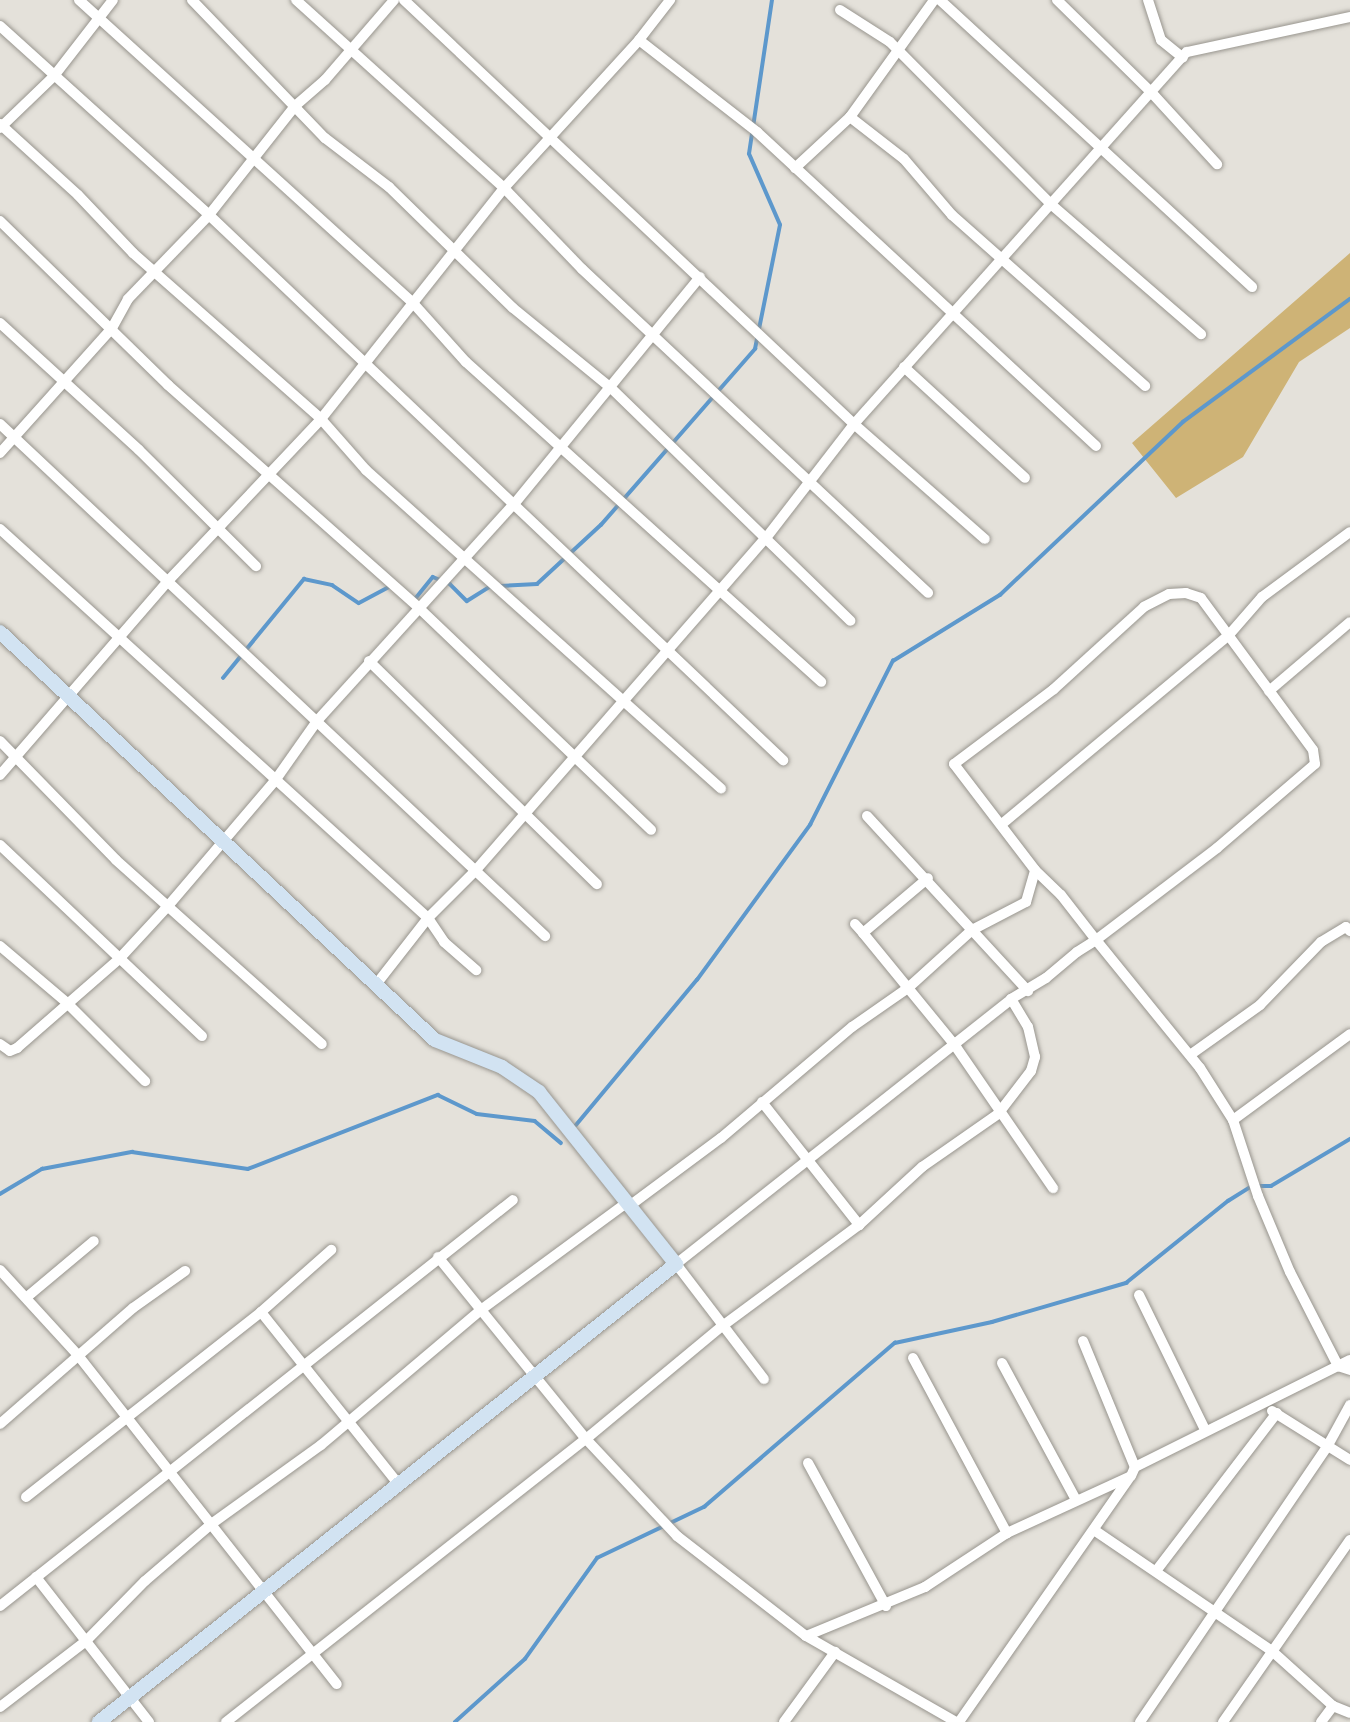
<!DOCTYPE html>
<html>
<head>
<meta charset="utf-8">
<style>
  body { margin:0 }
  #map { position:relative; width:1350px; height:1722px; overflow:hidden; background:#e4e1da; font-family:Raleway,sans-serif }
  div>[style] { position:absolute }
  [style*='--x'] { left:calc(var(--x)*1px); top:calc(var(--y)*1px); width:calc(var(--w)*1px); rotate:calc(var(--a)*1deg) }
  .green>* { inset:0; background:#ceb376 }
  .stream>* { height:3.5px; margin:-1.75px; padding:0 1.75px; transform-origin:1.75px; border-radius:1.75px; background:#5d98cc }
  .roads { filter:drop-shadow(0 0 2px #98958e) drop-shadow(0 0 2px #98958e) }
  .street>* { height:10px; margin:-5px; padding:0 5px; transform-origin:5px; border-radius:5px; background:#fff }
  .secondary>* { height:14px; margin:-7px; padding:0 7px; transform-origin:7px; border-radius:7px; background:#d2e3f2 }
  span { translate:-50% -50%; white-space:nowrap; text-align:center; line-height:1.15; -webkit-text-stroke:5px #f2eee7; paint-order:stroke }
</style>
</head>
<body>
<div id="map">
  <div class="green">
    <div style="clip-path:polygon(1350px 253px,1350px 328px,1299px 362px,1243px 457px,1176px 498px,1132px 443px)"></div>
  </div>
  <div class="stream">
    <div style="--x:501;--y:586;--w:36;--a:-3"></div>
    <div style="--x:537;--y:584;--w:87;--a:-42.7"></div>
    <div style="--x:601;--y:525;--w:234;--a:-48.8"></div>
    <div style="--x:755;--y:349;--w:126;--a:-78.6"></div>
    <div style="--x:780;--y:225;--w:77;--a:-113.6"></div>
    <div style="--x:749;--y:154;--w:156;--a:-81.5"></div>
    <div style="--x:415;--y:599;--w:28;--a:-51"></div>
    <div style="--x:433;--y:577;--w:18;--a:22"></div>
    <div style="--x:450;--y:584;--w:24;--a:45"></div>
    <div style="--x:467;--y:601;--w:28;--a:-32"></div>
    <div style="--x:223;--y:678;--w:128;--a:-50.7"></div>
    <div style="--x:304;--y:579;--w:29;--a:12"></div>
    <div style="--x:332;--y:585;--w:32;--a:34"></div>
    <div style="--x:359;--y:603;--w:34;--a:-28"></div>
    <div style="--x:576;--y:1125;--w:189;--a:-50.2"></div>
    <div style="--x:697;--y:980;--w:192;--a:-53.9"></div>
    <div style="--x:810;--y:825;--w:184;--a:-63.2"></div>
    <div style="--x:893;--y:661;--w:126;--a:-31.7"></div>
    <div style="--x:1000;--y:595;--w:252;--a:-43.4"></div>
    <div style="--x:1183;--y:422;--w:207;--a:-36.4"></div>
    <div style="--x:0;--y:1194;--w:49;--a:-30.8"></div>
    <div style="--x:42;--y:1169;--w:92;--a:-10.7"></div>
    <div style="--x:132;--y:1152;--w:117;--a:8.3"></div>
    <div style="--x:248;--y:1169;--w:204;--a:-21.3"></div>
    <div style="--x:438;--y:1095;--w:43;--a:26"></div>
    <div style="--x:477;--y:1114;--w:58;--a:6.9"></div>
    <div style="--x:535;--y:1121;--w:34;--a:40"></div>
    <div style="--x:455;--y:1722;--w:94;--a:-42"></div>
    <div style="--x:525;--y:1659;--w:124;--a:-54.5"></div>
    <div style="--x:597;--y:1558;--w:119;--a:-25.5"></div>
    <div style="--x:704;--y:1507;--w:252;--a:-40.7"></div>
    <div style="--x:895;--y:1343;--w:99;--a:-12.2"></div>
    <div style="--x:992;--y:1322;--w:140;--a:-16.2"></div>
    <div style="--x:1126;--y:1283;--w:131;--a:-38.8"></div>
    <div style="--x:1228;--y:1201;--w:28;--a:-32"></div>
    <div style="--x:1252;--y:1186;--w:19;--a:0"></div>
    <div style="--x:1271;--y:1186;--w:92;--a:-30.7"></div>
  </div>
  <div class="roads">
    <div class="street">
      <div style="--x:79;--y:0;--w:451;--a:42.2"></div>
      <div style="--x:413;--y:303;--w:79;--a:48.1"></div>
      <div style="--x:466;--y:362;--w:478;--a:42"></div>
      <div style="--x:192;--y:0;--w:192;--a:46.1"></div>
      <div style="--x:325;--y:138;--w:81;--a:37.4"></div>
      <div style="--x:389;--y:187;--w:173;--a:44.3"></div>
      <div style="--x:513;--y:308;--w:127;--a:39.2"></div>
      <div style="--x:611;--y:388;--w:334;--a:44.2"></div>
      <div style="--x:296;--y:0;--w:280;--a:42.1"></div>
      <div style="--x:504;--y:188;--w:112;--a:46.1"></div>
      <div style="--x:582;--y:269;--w:474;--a:43.1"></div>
      <div style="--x:404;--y:0;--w:618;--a:43.3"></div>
      <div style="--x:854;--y:424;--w:174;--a:41.3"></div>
      <div style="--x:940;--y:0;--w:424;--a:42.6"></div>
      <div style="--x:1057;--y:0;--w:132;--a:44.4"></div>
      <div style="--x:1151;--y:92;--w:98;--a:47.5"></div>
      <div style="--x:1148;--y:0;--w:42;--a:72"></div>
      <div style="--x:1161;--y:40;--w:28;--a:39"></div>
      <div style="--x:840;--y:10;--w:59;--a:32.6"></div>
      <div style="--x:890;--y:42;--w:231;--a:45.2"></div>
      <div style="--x:1053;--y:206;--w:196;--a:40.9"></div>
      <div style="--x:0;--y:26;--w:282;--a:42.1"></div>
      <div style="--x:209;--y:215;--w:792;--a:43.52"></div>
      <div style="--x:639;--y:40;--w:150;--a:37.9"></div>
      <div style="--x:757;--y:132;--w:462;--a:42.8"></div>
      <div style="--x:850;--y:117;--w:68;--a:37.9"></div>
      <div style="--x:904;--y:159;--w:74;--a:49.4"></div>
      <div style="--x:952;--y:215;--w:258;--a:41.5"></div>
      <div style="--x:0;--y:124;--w:105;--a:42.3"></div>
      <div style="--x:78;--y:195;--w:80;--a:46.5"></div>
      <div style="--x:133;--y:253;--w:251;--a:41.4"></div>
      <div style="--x:321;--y:419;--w:68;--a:48.6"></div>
      <div style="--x:366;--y:470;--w:477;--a:41.9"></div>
      <div style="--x:0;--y:128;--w:75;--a:-43.9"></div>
      <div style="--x:54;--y:76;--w:96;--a:-52.2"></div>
      <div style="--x:795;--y:168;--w:75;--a:-42.8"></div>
      <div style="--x:850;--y:117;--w:144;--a:-54.3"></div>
      <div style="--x:0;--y:221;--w:235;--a:44.3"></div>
      <div style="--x:168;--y:385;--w:336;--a:41.6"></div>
      <div style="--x:419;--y:608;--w:321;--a:43.7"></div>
      <div style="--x:0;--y:323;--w:188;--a:42.4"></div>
      <div style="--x:139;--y:450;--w:165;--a:44.8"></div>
      <div style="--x:904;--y:367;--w:164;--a:42.5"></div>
      <div style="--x:0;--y:424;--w:748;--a:43.21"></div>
      <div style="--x:0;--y:453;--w:168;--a:-48.1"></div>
      <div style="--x:112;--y:328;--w:33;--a:-61"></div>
      <div style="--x:128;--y:299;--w:117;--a:-46"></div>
      <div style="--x:209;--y:215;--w:139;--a:-51.7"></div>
      <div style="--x:295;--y:106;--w:40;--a:-41"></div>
      <div style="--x:325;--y:80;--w:106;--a:-49.2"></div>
      <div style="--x:0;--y:529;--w:578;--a:42.27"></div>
      <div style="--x:428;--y:918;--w:29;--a:56"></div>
      <div style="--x:444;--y:942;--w:43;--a:41.2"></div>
      <div style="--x:369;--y:661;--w:319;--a:44.4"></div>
      <div style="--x:1269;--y:691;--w:106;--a:-40.4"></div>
      <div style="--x:0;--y:741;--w:166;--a:45.7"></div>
      <div style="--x:116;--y:860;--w:276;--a:41.8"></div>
      <div style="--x:0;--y:775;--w:257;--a:-49.1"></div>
      <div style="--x:168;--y:581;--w:223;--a:-46.6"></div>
      <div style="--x:321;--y:419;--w:295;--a:-51.6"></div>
      <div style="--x:504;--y:188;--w:200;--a:-47.6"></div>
      <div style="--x:639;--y:40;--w:51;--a:-52.2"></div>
      <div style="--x:867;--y:816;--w:238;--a:47.4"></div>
      <div style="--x:1002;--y:824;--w:294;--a:-39.8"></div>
      <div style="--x:1228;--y:636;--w:52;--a:-48.9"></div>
      <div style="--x:1262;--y:597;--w:109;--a:-36.5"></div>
      <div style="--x:0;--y:845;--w:278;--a:43.4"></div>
      <div style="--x:855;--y:924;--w:12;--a:48"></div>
      <div style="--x:863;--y:933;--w:85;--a:-40.2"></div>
      <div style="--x:863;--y:933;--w:144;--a:50.7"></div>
      <div style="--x:954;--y:1044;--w:175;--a:55.5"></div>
      <div style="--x:0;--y:946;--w:87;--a:40.3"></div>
      <div style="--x:66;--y:1002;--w:112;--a:45"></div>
      <div style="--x:378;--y:982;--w:81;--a:-52"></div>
      <div style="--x:428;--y:918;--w:68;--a:-45"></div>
      <div style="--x:476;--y:870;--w:441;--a:-48.9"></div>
      <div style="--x:766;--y:538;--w:144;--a:-52.3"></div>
      <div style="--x:854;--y:424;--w:499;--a:-48.2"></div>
      <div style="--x:1187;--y:52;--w:167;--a:-12.1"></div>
      <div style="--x:0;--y:1044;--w:12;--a:35"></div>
      <div style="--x:10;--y:1051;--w:8;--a:-23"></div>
      <div style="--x:17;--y:1048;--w:137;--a:-41.1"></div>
      <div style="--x:120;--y:958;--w:71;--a:-47.3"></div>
      <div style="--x:168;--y:906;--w:163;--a:-49.5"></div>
      <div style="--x:274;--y:782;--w:75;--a:-54.8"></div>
      <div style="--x:317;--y:721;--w:294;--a:-47.8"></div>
      <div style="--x:515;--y:503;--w:292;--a:-50.7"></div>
      <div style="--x:1190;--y:1055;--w:86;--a:-35.5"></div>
      <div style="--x:1260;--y:1005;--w:88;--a:-45.9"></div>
      <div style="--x:1321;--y:942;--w:29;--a:-31"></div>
      <div style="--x:1346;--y:927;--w:6;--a:45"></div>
      <div style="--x:762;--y:1102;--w:157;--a:51.7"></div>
      <div style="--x:1233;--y:1120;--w:145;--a:-36.3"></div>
      <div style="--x:628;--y:1207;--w:116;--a:-36.6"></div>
      <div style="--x:721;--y:1138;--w:172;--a:-40.3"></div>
      <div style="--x:852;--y:1027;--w:68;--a:-34.9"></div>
      <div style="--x:908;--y:988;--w:86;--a:-42.2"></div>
      <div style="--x:972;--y:930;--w:61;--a:-27.4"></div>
      <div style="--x:1026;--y:902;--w:33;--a:-74"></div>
      <div style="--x:438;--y:1257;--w:235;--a:50.9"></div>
      <div style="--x:586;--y:1439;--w:133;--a:46.8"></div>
      <div style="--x:677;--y:1536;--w:163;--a:37.8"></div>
      <div style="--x:806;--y:1636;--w:129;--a:-22.4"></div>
      <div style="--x:925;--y:1587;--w:98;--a:-33.4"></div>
      <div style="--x:1007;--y:1533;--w:136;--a:-24.7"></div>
      <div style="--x:1131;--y:1476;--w:10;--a:-66"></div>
      <div style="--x:1135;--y:1467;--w:240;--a:-26.5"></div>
      <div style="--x:0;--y:1270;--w:114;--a:47.5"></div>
      <div style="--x:77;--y:1354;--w:420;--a:51.8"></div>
      <div style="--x:1139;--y:1295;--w:150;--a:63.9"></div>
      <div style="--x:27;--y:1297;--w:87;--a:-39.9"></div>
      <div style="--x:261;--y:1312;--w:221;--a:51.4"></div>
      <div style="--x:1083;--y:1341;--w:136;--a:67.6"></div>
      <div style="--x:913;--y:1358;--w:199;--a:61.8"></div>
      <div style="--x:1002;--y:1363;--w:153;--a:61.6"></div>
      <div style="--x:764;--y:1379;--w:145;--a:-127.4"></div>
      <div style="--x:676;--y:1264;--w:427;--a:-38.3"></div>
      <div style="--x:1011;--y:999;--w:41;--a:-31"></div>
      <div style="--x:1046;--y:978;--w:40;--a:-40"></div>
      <div style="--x:1077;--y:952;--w:22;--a:-32"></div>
      <div style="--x:1096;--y:940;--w:152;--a:-37.2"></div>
      <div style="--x:1217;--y:848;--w:129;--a:-40.6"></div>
      <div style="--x:1315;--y:764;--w:14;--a:-98"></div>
      <div style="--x:1313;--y:750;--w:189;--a:-126.4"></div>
      <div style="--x:1201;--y:598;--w:16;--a:-162"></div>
      <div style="--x:1186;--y:593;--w:17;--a:177"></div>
      <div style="--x:1169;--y:594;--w:28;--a:153"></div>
      <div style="--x:1144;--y:607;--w:122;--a:137.7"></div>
      <div style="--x:1054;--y:689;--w:125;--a:143.1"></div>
      <div style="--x:954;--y:764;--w:133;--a:52.6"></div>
      <div style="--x:1035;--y:870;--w:36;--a:44"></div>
      <div style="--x:1061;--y:895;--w:57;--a:52.1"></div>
      <div style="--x:1096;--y:940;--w:165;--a:50.9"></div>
      <div style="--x:1200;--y:1068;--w:62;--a:57.6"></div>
      <div style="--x:1233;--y:1120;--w:80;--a:71.8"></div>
      <div style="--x:1258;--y:1196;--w:82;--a:67.2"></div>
      <div style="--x:1290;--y:1272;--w:106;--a:62.9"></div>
      <div style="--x:1338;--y:1366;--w:13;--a:18"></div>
      <div style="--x:1272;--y:1411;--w:92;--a:32.1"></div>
      <div style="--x:0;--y:1424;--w:176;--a:-41.1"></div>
      <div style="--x:133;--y:1308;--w:64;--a:-35.4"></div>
      <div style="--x:808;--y:1463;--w:163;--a:61.4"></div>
      <div style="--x:26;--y:1497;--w:299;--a:-38.2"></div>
      <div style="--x:261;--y:1312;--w:94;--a:-41.5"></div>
      <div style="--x:1094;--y:1530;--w:215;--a:34.2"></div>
      <div style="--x:1272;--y:1651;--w:82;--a:42"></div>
      <div style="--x:1333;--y:1706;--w:18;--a:22"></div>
      <div style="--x:1156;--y:1571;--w:199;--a:-52.6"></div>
      <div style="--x:36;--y:1577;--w:184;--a:52.1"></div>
      <div style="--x:0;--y:1606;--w:654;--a:-38.36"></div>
      <div style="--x:806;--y:1636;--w:173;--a:29.8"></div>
      <div style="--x:0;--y:1707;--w:108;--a:-37.5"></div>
      <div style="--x:86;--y:1641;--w:84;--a:-45.5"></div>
      <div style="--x:145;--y:1581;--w:86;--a:-40.7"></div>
      <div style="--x:210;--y:1525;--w:137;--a:-35.8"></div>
      <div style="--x:321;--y:1445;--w:211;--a:-40.2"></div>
      <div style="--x:482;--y:1309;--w:177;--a:-36.3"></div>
      <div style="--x:226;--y:1722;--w:458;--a:-38.2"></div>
      <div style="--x:586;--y:1439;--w:175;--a:-39.7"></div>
      <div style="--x:721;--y:1327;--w:172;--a:-36.5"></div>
      <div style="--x:859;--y:1225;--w:86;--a:-42.6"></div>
      <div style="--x:922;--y:1167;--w:93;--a:-34.9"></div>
      <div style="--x:998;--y:1114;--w:54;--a:-52.5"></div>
      <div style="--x:1031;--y:1071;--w:15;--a:-74"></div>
      <div style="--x:1035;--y:1057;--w:31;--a:-103"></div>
      <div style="--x:1028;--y:1027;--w:33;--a:-121"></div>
      <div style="--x:784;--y:1722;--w:87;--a:-53.9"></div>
      <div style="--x:959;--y:1722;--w:297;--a:-55.1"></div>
      <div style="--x:1140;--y:1722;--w:333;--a:-55.8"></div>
      <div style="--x:1327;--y:1447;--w:48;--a:-61.3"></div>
      <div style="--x:1223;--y:1722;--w:222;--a:-55.1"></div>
      <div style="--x:1321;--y:1722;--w:20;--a:-53"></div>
    </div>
    <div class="secondary">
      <div style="--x:0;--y:632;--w:596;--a:43.17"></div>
      <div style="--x:435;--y:1040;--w:72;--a:21.9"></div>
      <div style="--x:502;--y:1067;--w:45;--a:34"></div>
      <div style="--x:539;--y:1092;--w:220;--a:51.5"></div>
      <div style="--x:676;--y:1264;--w:737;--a:141.56"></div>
    </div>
  </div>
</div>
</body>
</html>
